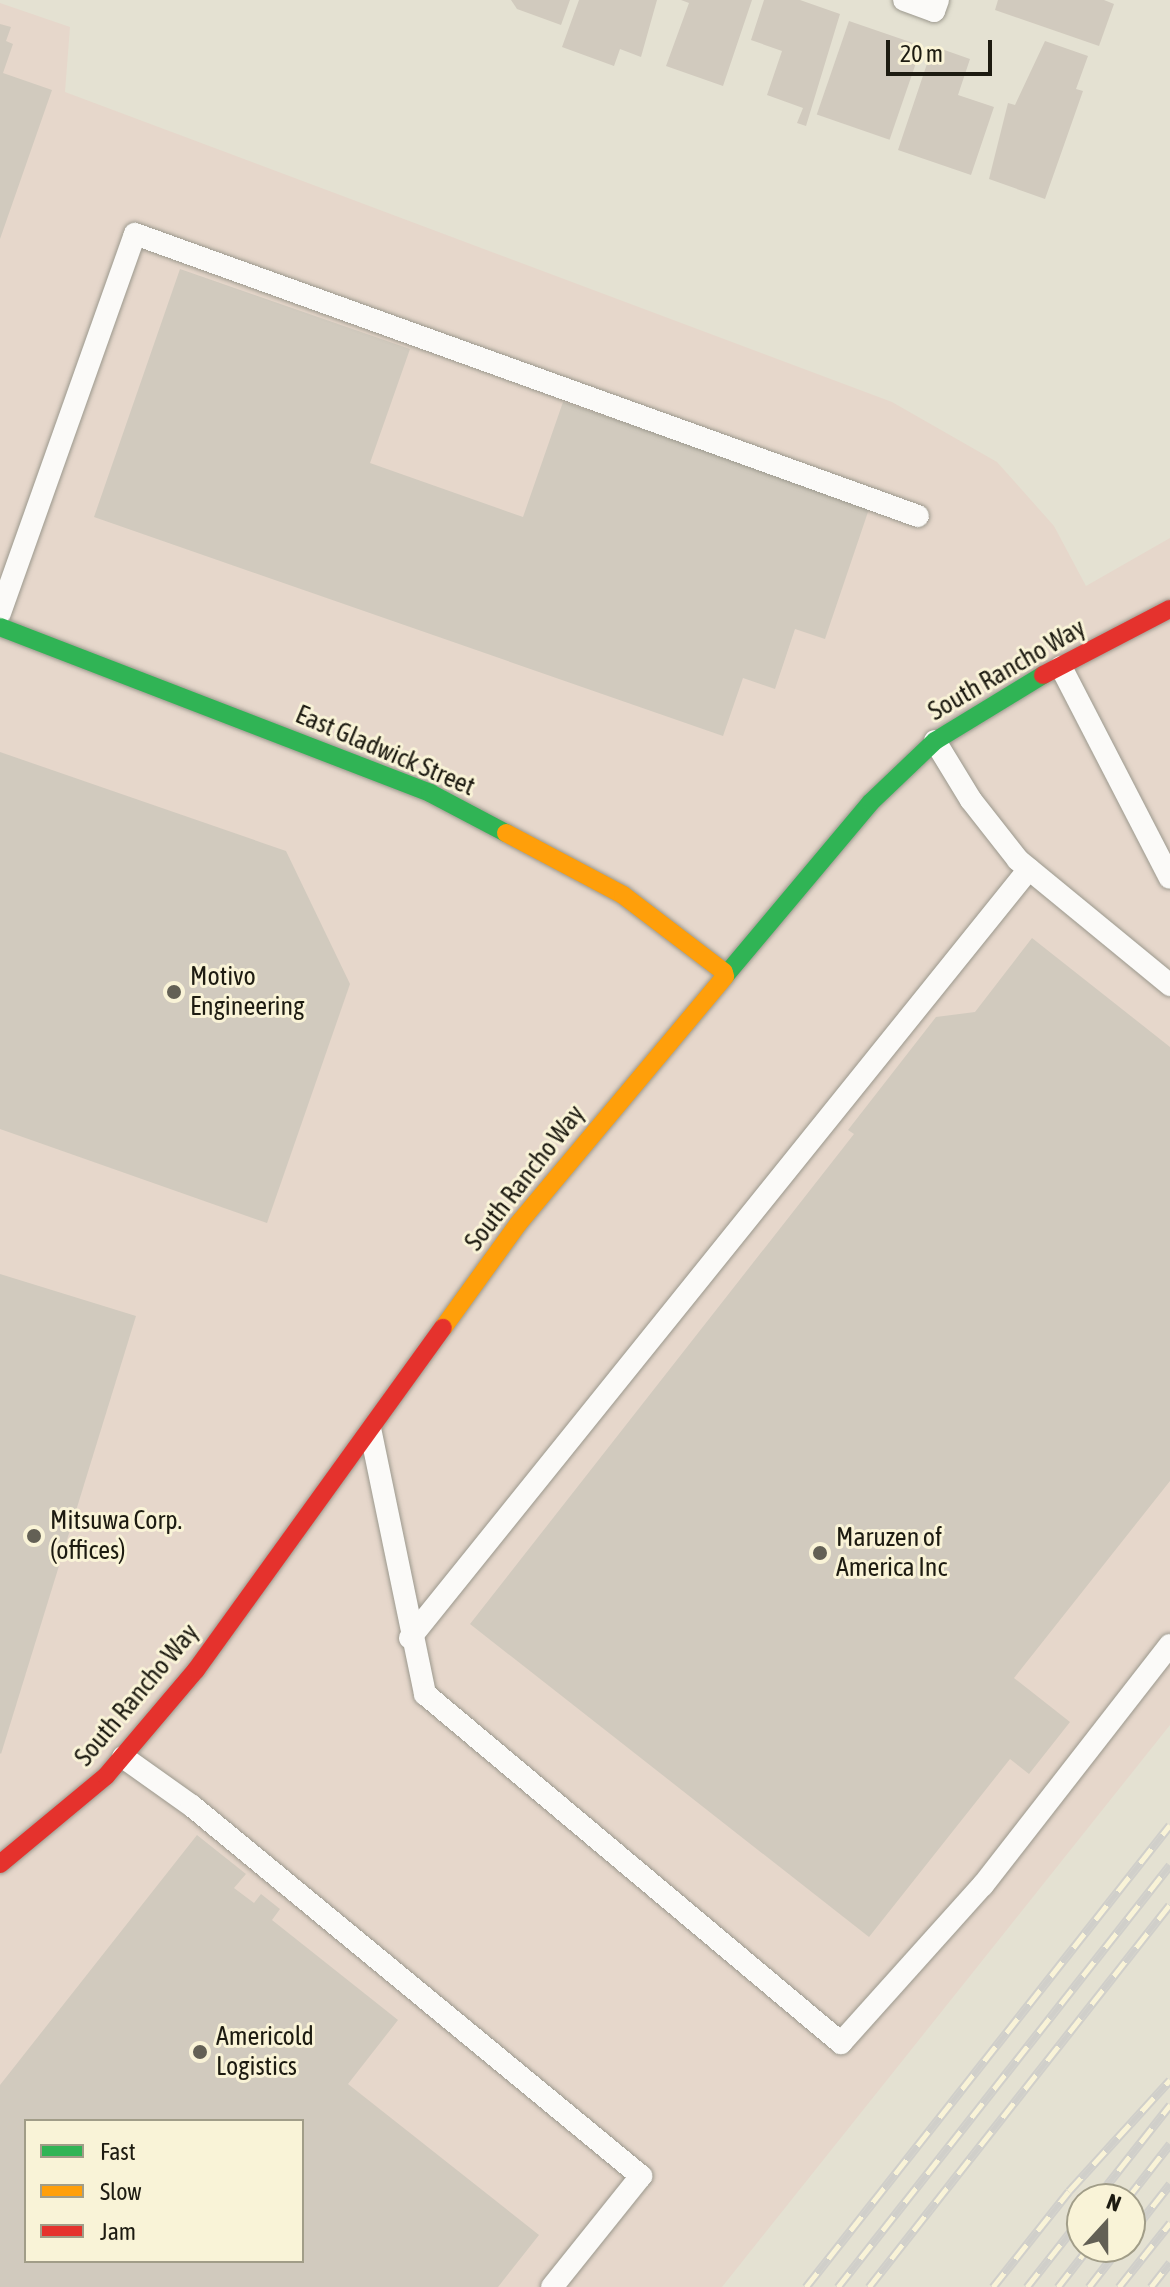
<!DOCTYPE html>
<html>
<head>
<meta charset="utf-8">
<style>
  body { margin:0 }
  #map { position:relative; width:1170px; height:2287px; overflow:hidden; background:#e4e1d2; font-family:"Asap Condensed",sans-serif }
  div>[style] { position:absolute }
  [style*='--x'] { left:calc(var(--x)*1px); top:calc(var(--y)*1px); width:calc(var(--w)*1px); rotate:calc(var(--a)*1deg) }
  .industrial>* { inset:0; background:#e6d7cb }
  .building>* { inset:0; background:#d1cabe; transform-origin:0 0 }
  .roads { filter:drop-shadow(0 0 2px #9b988d) drop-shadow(0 0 2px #9b988d) }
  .lane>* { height:22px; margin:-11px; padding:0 11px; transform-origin:11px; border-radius:11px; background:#fbfaf8 }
  .fast>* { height:18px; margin:-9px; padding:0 9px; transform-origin:9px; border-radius:9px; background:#30b455 }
  .slow>* { height:18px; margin:-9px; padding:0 9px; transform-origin:9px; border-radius:9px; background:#ff9f0a }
  .jam>* { height:18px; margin:-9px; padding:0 9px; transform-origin:9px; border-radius:9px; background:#e5322d }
  .rail>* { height:9px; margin-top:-4.5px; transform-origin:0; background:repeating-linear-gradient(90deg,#f9f3d7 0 18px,#d0cfca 0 36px); box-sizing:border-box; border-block:2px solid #d0cfca }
  .dots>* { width:22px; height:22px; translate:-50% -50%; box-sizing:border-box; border:4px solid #f9f3d7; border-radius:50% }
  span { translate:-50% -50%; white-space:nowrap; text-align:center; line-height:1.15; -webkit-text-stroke:6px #f9f3d7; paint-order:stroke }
  .street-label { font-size:26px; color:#1d1b11 }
  .poi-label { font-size:26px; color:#1d1b11 }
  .left { translate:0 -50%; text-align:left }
  .legend { position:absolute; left:24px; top:2119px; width:280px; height:144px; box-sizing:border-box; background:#f9f3d7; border:2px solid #a19d88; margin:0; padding:10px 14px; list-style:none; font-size:24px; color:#1d1b11 }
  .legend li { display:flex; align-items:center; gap:16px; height:40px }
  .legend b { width:40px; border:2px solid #a19d88 }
  .north { position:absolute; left:1066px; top:2183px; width:80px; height:80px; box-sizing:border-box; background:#f9f3d7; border:2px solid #a19d88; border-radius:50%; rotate:21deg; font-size:22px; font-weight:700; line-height:32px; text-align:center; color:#1d1b11 }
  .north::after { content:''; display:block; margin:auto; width:28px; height:36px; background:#636055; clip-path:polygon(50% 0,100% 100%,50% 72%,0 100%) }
  .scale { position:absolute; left:886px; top:40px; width:106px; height:36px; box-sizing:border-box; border:4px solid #1d1b11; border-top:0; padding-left:10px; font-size:24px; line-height:28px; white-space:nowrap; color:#1d1b11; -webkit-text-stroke:6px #f9f3d7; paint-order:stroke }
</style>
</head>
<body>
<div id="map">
  <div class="industrial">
    <div style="clip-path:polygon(evenodd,0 3px,70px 27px,65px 92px,892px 402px,997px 462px,1054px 526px,1086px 586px,1170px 538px,1170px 1725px,722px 2287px,0 2287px,0 3px,26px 2121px,302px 2121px,302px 2261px,26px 2261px,26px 2121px)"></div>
  </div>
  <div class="building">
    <div style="clip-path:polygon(511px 0,570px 0,561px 25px,517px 9px)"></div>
    <div style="clip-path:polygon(579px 0,657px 0,641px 57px,620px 49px,614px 66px,562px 47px)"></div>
    <div style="clip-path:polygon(681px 0,752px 0,723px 86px,666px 66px,689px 3px)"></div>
    <div style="clip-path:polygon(764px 0,800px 0,840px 14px,806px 126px,797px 123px,803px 108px,767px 95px,782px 51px,751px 40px)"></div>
    <div style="clip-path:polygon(998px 0,1104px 0,1114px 4px,1099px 46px,995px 10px)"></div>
    <div style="left:849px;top:21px;width:77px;height:99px;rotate:19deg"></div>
    <div style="clip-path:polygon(0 24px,11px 27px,6px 41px,13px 44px,3px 73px,52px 90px,0 239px)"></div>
    <div style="clip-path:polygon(1045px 41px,1088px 56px,1076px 89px,1083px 91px,1045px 199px,989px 179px,1008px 103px,1015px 105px)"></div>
    <div style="clip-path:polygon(933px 46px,970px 59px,958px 95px,994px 107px,971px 175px,898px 150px)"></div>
    <div style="clip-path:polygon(180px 269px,410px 349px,370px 463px,523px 517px,563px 402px,870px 506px,825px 639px,795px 629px,775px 689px,743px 678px,723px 736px,94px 517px)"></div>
    <div style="clip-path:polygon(0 752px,286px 851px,350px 984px,267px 1223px,0 1129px)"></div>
    <div style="clip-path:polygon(1032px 938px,1170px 1047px,1170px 1481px,1014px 1678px,1070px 1722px,1029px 1774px,1010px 1759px,869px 1937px,470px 1624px,854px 1134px,848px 1130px,936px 1017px,975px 1012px)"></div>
    <div style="clip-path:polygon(0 1274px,136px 1316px,1px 1754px,0 1753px)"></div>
    <div style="clip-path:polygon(evenodd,197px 1835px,246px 1874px,234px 1888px,254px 1903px,261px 1894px,280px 1909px,272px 1920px,398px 2020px,348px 2084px,539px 2235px,498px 2287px,0 2287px,0 2085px,197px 1835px,26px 2121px,302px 2121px,302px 2261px,26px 2261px,26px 2121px)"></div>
  </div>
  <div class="roads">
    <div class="lane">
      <div style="--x:904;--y:0;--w:32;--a:20"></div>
      <div style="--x:934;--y:11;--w:12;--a:-70"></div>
      <div style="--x:0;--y:613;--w:402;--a:-70.4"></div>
      <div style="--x:135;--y:234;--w:832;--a:19.81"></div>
      <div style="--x:1061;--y:667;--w:237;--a:62.7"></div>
      <div style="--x:935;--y:741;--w:69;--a:58.6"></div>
      <div style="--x:971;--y:800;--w:76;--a:51.9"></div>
      <div style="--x:1018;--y:860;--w:197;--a:39.4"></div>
      <div style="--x:371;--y:1433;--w:267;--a:78.3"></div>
      <div style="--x:425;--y:1694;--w:543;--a:39.99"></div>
      <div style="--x:841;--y:2043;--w:212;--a:-48.1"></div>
      <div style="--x:983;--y:1885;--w:304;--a:-52.1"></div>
      <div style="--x:410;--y:1638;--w:987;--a:-51.17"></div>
      <div style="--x:123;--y:1757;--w:85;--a:35.4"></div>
      <div style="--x:192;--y:1806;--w:582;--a:39.49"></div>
      <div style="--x:641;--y:2176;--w:142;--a:128.7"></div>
    </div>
    <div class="fast">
      <div style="--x:0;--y:627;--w:461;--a:21.1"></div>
      <div style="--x:430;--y:793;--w:86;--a:27.8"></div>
      <div style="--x:725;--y:976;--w:227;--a:-50"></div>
      <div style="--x:871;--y:802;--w:88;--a:-43.6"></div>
      <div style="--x:935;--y:741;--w:127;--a:-31.4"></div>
    </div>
    <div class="slow">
      <div style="--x:506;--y:833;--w:132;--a:27.9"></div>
      <div style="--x:623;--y:895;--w:127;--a:37.3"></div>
      <div style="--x:443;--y:1328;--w:128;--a:-54.2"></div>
      <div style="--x:518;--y:1224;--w:323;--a:-50.1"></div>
    </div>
    <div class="jam">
      <div style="--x:1043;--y:675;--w:143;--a:-27.5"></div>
      <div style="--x:0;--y:1864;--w:138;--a:-39.7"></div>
      <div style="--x:106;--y:1776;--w:139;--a:-49.7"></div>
      <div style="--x:196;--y:1670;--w:422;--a:-54.2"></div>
    </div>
  </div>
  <div class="rail">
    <div style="--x:1096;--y:2199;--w:120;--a:-51.8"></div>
    <div style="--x:1127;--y:2199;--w:70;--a:-52"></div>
    <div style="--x:1130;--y:2235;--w:65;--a:-51.9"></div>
    <div style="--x:806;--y:2287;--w:588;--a:-51.77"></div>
    <div style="--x:838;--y:2287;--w:537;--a:-51.81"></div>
    <div style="--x:869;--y:2287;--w:486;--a:-51.8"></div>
    <div style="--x:993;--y:2287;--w:122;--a:-51.6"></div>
    <div style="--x:1069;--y:2191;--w:150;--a:-47.7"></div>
    <div style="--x:1027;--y:2287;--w:89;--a:-51.8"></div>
    <div style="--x:1058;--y:2287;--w:51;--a:-52.2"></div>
    <div style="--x:1089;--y:2287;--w:51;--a:-52.2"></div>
    <div style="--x:1119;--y:2287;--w:82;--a:-51.4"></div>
    <div style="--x:1151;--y:2287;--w:31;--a:-52"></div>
  </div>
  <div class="dots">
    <div style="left:174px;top:992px;background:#636055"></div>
    <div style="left:34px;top:1536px;background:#636055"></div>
    <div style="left:820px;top:1553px;background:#636055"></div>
    <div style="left:200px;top:2052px;background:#636055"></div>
  </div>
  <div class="street-label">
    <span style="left:1007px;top:670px;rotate:-30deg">South Rancho Way</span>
    <span style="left:385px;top:751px;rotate:23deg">East Gladwick Street</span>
    <span style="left:525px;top:1178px;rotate:-52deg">South Rancho Way</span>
    <span style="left:137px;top:1695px;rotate:-50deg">South Rancho Way</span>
  </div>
  <div class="poi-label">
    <span class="left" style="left:190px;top:992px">Motivo<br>Engineering</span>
    <span class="left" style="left:50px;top:1536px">Mitsuwa Corp.<br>(offices)</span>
    <span class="left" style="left:836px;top:1553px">Maruzen of<br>America Inc</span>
    <span class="left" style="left:216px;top:2052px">Americold<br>Logistics</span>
  </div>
  <ul class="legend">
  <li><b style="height:10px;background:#30b455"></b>Fast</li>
  <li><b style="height:10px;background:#ff9f0a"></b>Slow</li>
  <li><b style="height:10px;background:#e5322d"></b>Jam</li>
  </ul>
  <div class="north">N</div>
  <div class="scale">20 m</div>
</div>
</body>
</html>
